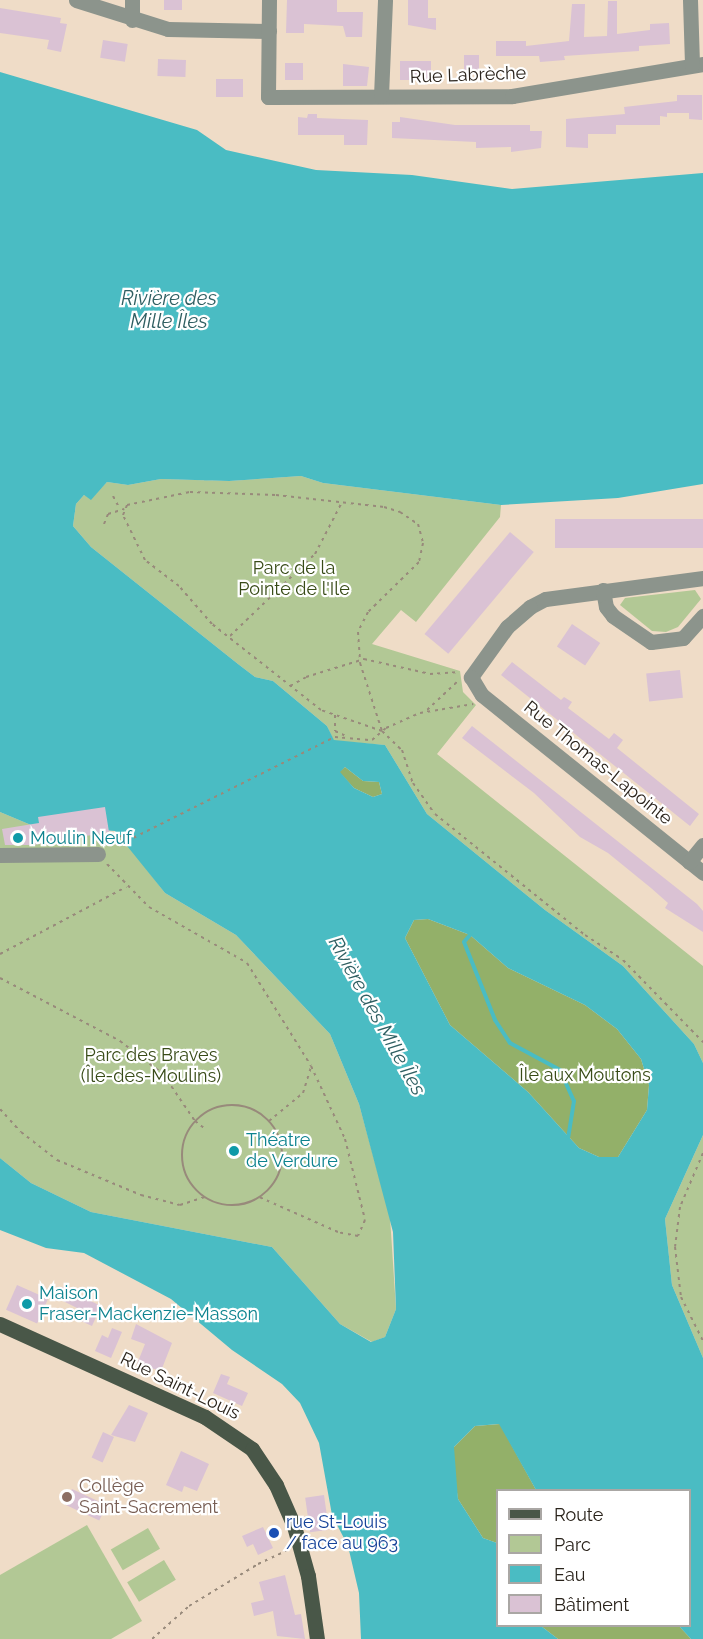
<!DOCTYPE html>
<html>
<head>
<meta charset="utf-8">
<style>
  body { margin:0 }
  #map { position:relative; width:703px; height:1639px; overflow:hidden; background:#efdcc7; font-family:Raleway,sans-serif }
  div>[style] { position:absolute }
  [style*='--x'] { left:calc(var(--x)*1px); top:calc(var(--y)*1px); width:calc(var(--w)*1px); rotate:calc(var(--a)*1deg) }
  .green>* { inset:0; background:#b2c895; transform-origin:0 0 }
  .forest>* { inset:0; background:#93b069 }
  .water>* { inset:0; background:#4abcc3 }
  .stream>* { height:4px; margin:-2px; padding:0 2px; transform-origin:2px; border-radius:2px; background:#4abcc3 }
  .building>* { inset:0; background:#dac2d4; transform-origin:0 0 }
  .path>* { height:2px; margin-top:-1px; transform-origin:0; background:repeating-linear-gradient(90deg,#988a7b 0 3px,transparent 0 7.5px) }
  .path>.ring { margin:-1px; padding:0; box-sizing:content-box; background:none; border:2px solid #988a7b; border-radius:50% }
  .minor>* { height:15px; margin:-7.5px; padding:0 7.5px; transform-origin:7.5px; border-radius:7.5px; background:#8c948c }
  .major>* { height:15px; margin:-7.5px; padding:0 7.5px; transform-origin:7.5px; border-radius:7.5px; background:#495748 }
  .dots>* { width:16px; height:16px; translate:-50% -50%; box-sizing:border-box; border:3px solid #fff; border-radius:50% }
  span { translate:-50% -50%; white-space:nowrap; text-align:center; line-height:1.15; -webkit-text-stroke:4.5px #fff; paint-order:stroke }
  .street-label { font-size:18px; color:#2a231b }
  .park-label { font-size:18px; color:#384b17 }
  .culture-label { font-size:18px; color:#0d838f }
  .left { translate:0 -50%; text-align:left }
  .education-label { font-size:18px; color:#785e54 }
  .transit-label { font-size:18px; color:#164399 }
  .water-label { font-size:20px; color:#2f5f62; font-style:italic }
  .legend { position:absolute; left:496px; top:1489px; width:195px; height:138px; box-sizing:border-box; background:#fff; border:2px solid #aaa7a4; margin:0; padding:8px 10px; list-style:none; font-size:18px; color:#2a231b }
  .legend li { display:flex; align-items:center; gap:12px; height:30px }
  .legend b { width:30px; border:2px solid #aaa7a4 }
</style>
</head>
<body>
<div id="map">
  <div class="green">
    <div style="clip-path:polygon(301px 476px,323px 483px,501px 505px,500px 517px,416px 622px,401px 610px,372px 644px,460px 671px,463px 692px,476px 705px,437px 754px,703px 966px,703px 1063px,694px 1044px,623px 966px,545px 910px,427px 814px,385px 745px,334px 741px,327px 726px,273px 681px,255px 677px,238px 664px,91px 547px,73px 526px,76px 504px,84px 495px,91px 499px,107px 482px,128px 485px,161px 479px,229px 481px)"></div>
    <div style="clip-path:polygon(695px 590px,701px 599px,678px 627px,666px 632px,652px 631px,620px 605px,625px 598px)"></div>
    <div style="clip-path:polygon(0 812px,31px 825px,102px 831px,123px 839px,165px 893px,236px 935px,330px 1034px,359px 1104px,390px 1217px,396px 1309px,385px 1337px,372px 1342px,340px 1324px,272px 1247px,91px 1212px,31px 1183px,0 1158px)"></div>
    <div style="clip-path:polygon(703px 1135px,703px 1358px,672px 1285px,665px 1219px)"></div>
    <div style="clip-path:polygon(87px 1525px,142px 1621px,111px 1639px,0 1639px,0 1575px)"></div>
    <div style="left:148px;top:1528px;width:24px;height:43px;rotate:60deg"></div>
    <div style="left:164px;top:1560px;width:23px;height:43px;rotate:59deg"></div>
  </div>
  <div class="forest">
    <div style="clip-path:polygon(345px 767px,363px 781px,379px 782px,382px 794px,373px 797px,354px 788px,339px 772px)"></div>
    <div style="clip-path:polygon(428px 919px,470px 935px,508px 968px,585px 1005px,617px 1029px,641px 1059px,649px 1085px,647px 1110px,618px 1157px,599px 1157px,579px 1148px,528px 1092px,450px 1025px,405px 938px,414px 920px)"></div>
    <div style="clip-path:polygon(500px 1424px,536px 1490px,498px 1490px,497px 1543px,483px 1538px,458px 1499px,454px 1472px,454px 1447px,475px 1426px)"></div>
    <div style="clip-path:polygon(541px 1626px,679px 1626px,691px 1639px,558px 1639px)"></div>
  </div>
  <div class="water">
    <div style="clip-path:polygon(evenodd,0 72px,197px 130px,226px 150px,316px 170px,412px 175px,512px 189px,703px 173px,703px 484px,618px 498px,501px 505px,323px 483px,301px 476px,229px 481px,161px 479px,128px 485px,107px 482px,91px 500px,84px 495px,76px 504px,73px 526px,91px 547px,238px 664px,255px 677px,273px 681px,327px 726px,334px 740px,385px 745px,427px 814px,545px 910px,623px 966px,694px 1044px,703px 1063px,703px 1135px,665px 1219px,672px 1285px,703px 1358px,703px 1639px,691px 1639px,679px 1626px,690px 1626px,690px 1490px,536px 1490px,499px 1424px,475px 1426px,454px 1447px,458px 1499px,483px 1538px,497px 1543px,498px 1626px,541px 1626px,558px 1639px,361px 1639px,359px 1593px,348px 1546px,332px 1515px,319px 1443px,300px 1403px,282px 1384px,232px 1350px,171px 1299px,84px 1253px,46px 1248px,0 1230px,0 1158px,31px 1183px,91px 1212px,272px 1247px,340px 1324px,371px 1342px,385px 1337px,396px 1309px,393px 1232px,359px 1104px,330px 1034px,236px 935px,165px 893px,115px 831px,31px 825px,0 812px,0 72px,345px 767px,363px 781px,379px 782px,382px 794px,373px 797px,354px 788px,340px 772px,345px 767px,0 72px,428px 919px,470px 935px,508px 968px,585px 1005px,617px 1029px,641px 1059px,649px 1085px,647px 1110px,618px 1157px,599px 1157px,579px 1148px,528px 1092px,450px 1025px,405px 938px,414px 920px,428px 919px)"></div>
  </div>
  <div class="stream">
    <div style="--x:470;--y:935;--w:9;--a:131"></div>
    <div style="--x:464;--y:942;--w:84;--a:68.3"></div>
    <div style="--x:495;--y:1020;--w:27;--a:57"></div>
    <div style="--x:510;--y:1043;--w:57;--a:28.4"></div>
    <div style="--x:560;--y:1070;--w:34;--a:66"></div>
    <div style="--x:574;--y:1101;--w:36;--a:99"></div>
  </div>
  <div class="building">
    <div style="left:164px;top:0;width:18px;height:10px"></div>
    <div style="clip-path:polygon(287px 0,337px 0,337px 12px,363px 12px,362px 37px,346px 37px,343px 26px,304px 24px,304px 33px,286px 33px)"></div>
    <div style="clip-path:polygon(408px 0,428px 0,428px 18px,436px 18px,436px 30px,408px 25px)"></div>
    <div style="clip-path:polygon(608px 1px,617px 1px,617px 34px,650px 30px,650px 24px,669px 23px,670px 44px,639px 46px,639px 51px,564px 56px,565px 60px,540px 62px,539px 56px,496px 56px,496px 41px,526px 41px,526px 46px,569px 41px,572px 4px,585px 4px,584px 37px,607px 36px)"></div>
    <div style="clip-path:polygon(0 8px,61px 18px,60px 23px,67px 24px,61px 52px,47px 49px,49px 40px,0 33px)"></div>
    <div style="left:103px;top:40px;width:25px;height:18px;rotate:9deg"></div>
    <div style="left:464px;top:55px;width:15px;height:15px"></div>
    <div style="left:158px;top:59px;width:28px;height:17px;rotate:2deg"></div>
    <div style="left:400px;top:61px;width:31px;height:19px"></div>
    <div style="left:285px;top:63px;width:18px;height:17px"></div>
    <div style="clip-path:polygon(343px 64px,369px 67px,367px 86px,343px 86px)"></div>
    <div style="left:216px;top:79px;width:27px;height:18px"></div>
    <div style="clip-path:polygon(677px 95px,702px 95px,702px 120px,689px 119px,689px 113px,667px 113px,667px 117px,660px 116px,660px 125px,616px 125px,616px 134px,588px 134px,588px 148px,566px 147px,566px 119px,625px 114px,624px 107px,677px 101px)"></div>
    <div style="clip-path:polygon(308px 114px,317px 114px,317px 118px,368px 120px,367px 145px,344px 145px,344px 135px,298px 135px,298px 117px,307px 118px)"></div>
    <div style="clip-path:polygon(400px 117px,455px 125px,530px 125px,530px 131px,542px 131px,541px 148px,511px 152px,511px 147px,476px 148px,476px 142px,392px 138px,392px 122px,400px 122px)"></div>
    <div style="left:703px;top:519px;width:29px;height:148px;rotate:90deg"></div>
    <div style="left:510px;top:532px;width:31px;height:133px;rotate:40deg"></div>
    <div style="left:572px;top:624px;width:34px;height:27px;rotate:34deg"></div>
    <div style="clip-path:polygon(512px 662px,561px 700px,564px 697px,572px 702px,568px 708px,609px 739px,614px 733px,623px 740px,617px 748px,699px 814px,690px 826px,501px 675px)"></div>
    <div style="left:680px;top:670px;width:28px;height:34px;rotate:84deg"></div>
    <div style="clip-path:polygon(472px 726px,697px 904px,703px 911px,703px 932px,665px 908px,668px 903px,651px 888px,608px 853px,580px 837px,534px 793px,462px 738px)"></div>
    <div style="clip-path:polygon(105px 807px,109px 832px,34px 845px,5px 845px,2px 829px,39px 823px,38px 817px)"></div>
    <div style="left:17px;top:1285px;width:34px;height:27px;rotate:24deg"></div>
    <div style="clip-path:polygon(62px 1287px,101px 1306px,92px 1326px,79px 1320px,83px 1311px,57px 1298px)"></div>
    <div style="clip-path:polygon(136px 1324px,172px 1343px,161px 1371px,137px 1364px,145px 1344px,131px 1339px)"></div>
    <div style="clip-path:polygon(112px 1328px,122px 1332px,111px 1358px,95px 1351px,102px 1335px,108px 1338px)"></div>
    <div style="clip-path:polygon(221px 1374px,230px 1377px,227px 1384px,248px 1393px,242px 1406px,213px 1393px)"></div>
    <div style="clip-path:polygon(129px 1405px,148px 1413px,135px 1442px,111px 1435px)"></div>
    <div style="left:103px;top:1432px;width:12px;height:28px;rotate:24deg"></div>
    <div style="clip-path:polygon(181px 1451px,209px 1464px,197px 1491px,184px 1486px,182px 1492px,166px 1485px)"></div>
    <div style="left:72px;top:1489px;width:38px;height:17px;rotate:25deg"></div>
    <div style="left:324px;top:1495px;width:35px;height:19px;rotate:82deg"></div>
    <div style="clip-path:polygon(263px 1527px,273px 1548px,258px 1555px,253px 1544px,247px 1547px,242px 1536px)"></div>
    <div style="clip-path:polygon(285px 1575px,295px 1615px,301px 1614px,305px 1639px,277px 1636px,273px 1611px,254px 1616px,251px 1603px,264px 1600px,259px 1582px)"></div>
  </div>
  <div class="path">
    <div style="--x:113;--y:496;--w:15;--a:62"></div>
    <div style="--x:104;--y:524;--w:11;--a:-68"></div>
    <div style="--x:108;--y:514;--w:17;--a:-17"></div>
    <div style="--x:230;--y:636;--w:118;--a:-44"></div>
    <div style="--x:315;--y:554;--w:56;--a:-62.5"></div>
    <div style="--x:290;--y:686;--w:18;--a:-29"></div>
    <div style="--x:306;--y:677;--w:61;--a:-17.2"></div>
    <div style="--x:364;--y:659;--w:68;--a:12.8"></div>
    <div style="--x:430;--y:674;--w:30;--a:-4"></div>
    <div style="--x:427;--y:710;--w:42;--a:-43.1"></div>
    <div style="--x:335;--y:715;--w:16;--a:90"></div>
    <div style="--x:335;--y:731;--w:14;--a:25"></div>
    <div style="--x:382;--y:731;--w:65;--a:-161"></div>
    <div style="--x:321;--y:710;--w:139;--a:-141.7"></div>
    <div style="--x:212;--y:624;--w:50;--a:-131"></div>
    <div style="--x:179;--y:586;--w:43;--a:-142.6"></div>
    <div style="--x:145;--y:560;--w:50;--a:-116.1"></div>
    <div style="--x:123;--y:515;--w:11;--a:-68"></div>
    <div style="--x:127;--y:505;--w:64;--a:-11.7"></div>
    <div style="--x:190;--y:492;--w:86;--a:2"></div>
    <div style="--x:276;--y:495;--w:109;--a:6.3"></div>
    <div style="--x:384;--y:507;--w:17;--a:17"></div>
    <div style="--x:400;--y:512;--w:22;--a:34"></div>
    <div style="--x:418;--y:524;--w:20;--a:75"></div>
    <div style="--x:423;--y:543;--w:19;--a:102"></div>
    <div style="--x:419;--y:562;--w:71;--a:135.6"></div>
    <div style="--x:368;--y:612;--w:22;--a:117"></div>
    <div style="--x:358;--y:632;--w:31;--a:86"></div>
    <div style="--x:360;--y:663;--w:71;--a:72.1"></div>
    <div style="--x:382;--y:731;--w:28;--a:44"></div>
    <div style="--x:402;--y:750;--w:35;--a:72"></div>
    <div style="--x:413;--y:783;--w:38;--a:55"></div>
    <div style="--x:435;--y:814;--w:193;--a:38.9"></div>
    <div style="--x:585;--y:935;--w:45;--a:33.3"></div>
    <div style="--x:623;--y:960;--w:115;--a:45.7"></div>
    <div style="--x:108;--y:845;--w:18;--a:-34"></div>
    <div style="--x:123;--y:835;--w:7;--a:56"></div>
    <div style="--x:127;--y:841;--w:233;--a:-26.6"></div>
    <div style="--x:335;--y:737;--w:37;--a:5"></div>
    <div style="--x:372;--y:740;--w:18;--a:-41"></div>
    <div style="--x:386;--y:728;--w:37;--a:-24"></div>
    <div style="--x:420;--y:713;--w:54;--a:-9.6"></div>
    <div style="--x:107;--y:864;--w:60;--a:45.7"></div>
    <div style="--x:149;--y:907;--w:113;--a:29.7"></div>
    <div style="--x:247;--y:963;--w:121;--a:58.1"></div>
    <div style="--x:311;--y:1066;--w:81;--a:65"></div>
    <div style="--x:345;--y:1139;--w:83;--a:76.1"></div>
    <div style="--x:365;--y:1220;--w:17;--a:114"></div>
    <div style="--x:358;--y:1236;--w:20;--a:-169"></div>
    <div style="--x:338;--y:1232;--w:86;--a:-156.1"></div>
    <div style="--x:0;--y:954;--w:143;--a:-28"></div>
    <div style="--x:0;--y:978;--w:136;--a:27.7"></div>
    <div style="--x:120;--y:1041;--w:54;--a:37.5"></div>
    <div style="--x:163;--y:1074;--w:57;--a:55.8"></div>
    <div style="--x:195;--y:1121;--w:11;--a:38"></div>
    <div class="ring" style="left:182px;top:1105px;width:98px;height:98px"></div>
    <div style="--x:0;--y:1109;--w:31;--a:48"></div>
    <div style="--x:21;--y:1132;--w:46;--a:37.9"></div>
    <div style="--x:57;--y:1160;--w:91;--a:22.6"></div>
    <div style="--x:141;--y:1195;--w:40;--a:14.4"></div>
    <div style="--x:180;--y:1205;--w:26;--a:-18"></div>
    <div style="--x:269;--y:1121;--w:44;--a:-39.5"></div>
    <div style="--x:303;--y:1093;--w:28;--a:-73"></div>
    <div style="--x:703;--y:1153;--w:59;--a:113.1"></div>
    <div style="--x:680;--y:1207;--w:40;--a:97.1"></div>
    <div style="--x:675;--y:1247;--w:50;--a:83.2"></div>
    <div style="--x:681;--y:1297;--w:49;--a:63.4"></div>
    <div style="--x:152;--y:1639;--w:50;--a:-41.7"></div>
    <div style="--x:189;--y:1606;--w:81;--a:-31.3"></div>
    <div style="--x:258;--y:1564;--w:31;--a:-25"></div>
  </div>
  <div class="minor">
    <div style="--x:76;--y:0;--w:96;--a:17.5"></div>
    <div style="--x:168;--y:29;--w:101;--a:1.1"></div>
    <div style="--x:269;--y:0;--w:97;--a:90.6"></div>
    <div style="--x:268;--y:97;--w:244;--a:-0.2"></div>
    <div style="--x:512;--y:96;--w:194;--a:-9.5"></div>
    <div style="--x:690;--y:0;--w:65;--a:88.2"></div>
    <div style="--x:132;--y:20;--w:20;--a:-90"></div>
    <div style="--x:381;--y:96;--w:96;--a:-87.6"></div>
    <div style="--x:703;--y:578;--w:159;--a:172.4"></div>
    <div style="--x:545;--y:599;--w:17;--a:152"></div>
    <div style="--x:530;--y:607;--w:30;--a:139"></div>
    <div style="--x:507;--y:627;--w:62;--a:125.8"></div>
    <div style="--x:471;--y:677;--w:21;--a:59"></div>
    <div style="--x:482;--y:695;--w:284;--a:38.8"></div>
    <div style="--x:603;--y:590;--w:17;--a:80"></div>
    <div style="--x:606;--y:607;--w:11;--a:52"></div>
    <div style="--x:613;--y:616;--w:46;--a:34.4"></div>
    <div style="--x:651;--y:642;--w:32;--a:-7"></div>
    <div style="--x:683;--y:638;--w:30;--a:-48"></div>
    <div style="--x:0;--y:855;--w:98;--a:-0.6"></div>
    <div style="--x:689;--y:862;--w:22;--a:-51"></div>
  </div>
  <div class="major">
    <div style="--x:0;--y:1324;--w:225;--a:24.4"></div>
    <div style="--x:205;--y:1417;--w:57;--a:34.2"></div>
    <div style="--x:252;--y:1449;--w:43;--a:56.3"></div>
    <div style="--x:276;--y:1485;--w:45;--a:66.3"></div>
    <div style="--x:294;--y:1526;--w:52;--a:74.4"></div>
    <div style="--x:308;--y:1576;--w:64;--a:81.9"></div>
  </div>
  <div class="dots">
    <div style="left:18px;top:838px;background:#0f9aa8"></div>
    <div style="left:234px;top:1151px;background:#0f9aa8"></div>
    <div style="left:27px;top:1304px;background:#0f9aa8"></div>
    <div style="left:67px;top:1497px;background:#8d6e63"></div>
    <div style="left:274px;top:1533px;background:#1a4fb4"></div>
  </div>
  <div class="street-label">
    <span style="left:468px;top:75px;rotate:-2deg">Rue Labrèche</span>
    <span style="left:598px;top:763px;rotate:39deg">Rue Thomas-Lapointe</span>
    <span style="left:180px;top:1386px;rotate:26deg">Rue Saint-Louis</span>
  </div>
  <div class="park-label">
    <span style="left:294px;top:579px">Parc de la<br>Pointe de l'Ile</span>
    <span style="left:151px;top:1066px">Parc des Braves<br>(Île-des-Moulins)</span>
    <span style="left:585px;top:1075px">Île aux Moutons</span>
  </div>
  <div class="culture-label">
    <span class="left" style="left:30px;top:838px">Moulin Neuf</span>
    <span class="left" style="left:246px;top:1151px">Théatre<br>de Verdure</span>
    <span class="left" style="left:39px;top:1304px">Maison<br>Fraser-Mackenzie-Masson</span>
  </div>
  <div class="education-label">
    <span class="left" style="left:79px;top:1497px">Collège<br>Saint-Sacrement</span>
  </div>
  <div class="transit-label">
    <span class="left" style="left:286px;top:1533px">rue St-Louis<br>/ face au 963</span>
  </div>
  <div class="water-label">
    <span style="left:169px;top:310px">Rivière des<br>Mille Îles</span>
    <span style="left:377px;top:1016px;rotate:61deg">Rivière des Mille Îles</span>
  </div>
  <ul class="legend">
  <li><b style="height:8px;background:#495748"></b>Route</li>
  <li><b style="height:16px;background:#b2c895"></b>Parc</li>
  <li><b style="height:16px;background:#4abcc3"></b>Eau</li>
  <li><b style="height:16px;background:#dac2d4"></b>Bâtiment</li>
  </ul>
</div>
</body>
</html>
